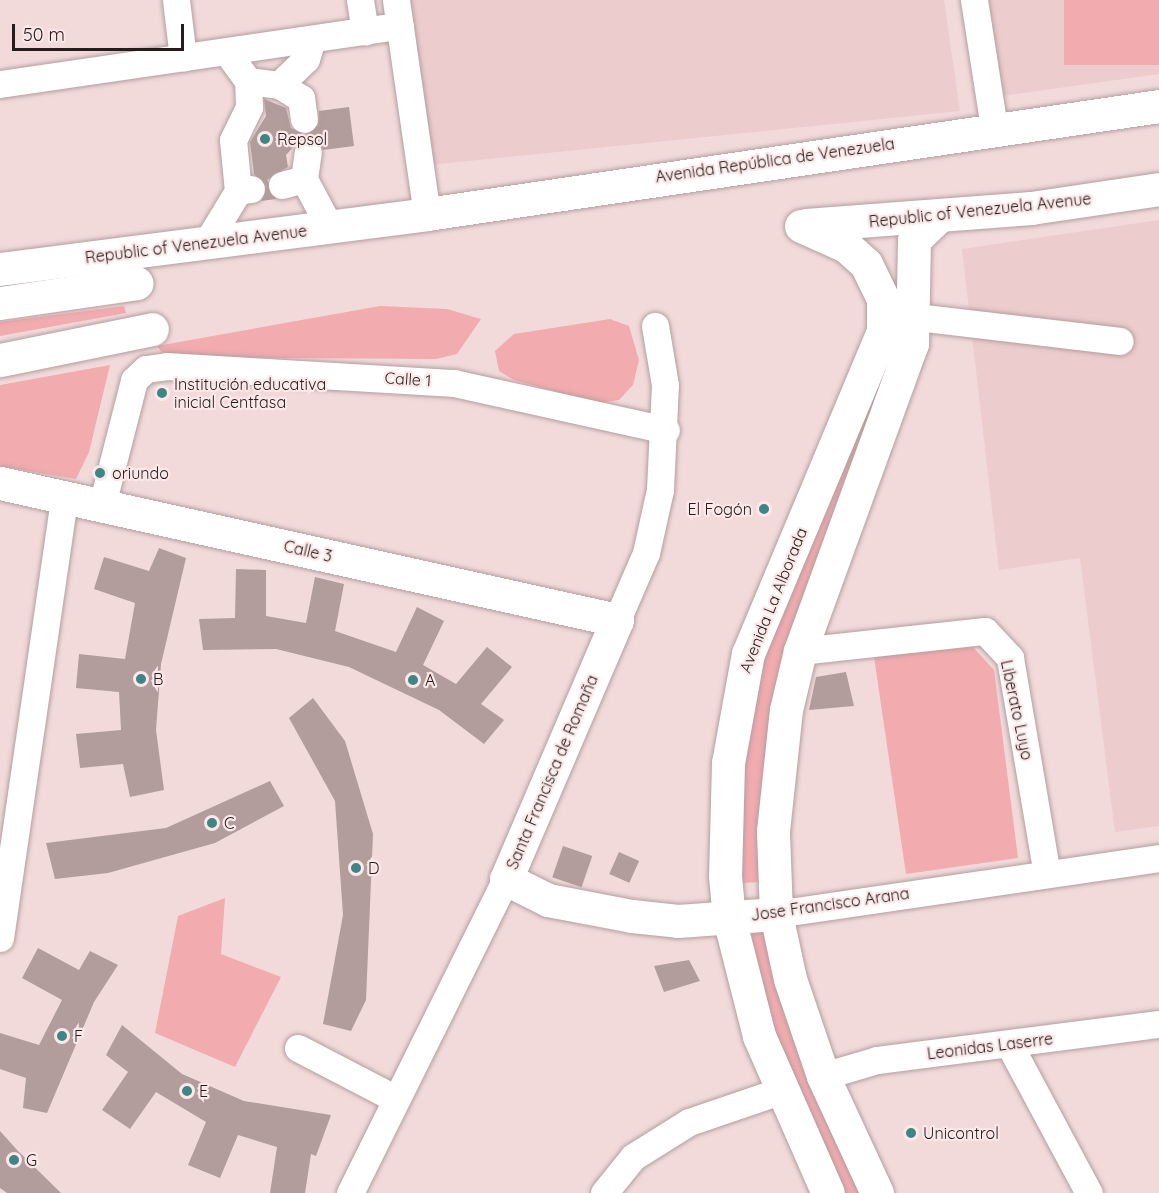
<!DOCTYPE html>
<html>
<head>
<meta charset="utf-8">
<style>
  body { margin:0 }
  #map { position:relative; width:1159px; height:1193px; overflow:hidden; background:#f2dadb; font-family:Quicksand,sans-serif }
  div>[style] { position:absolute }
  [style*='--x'] { left:calc(var(--x)*1px); top:calc(var(--y)*1px); width:calc(var(--w)*1px); rotate:calc(var(--a)*1deg) }
  .built>* { inset:0; background:#eccccd }
  .green>* { inset:0; background:#f2abaf; transform-origin:0 0 }
  .building>* { inset:0; background:#b29c9c; transform-origin:0 0 }
  .roads { filter:drop-shadow(0 0 2px #b49e9f) drop-shadow(0 0 2px #b49e9f) }
  .minor>* { height:27px; margin:-13.5px; padding:0 13.5px; transform-origin:13.5px; border-radius:13.5px; background:#fff }
  .major>* { height:33px; margin:-16.5px; padding:0 16.5px; transform-origin:16.5px; border-radius:16.5px; background:#fff }
  .dots>* { width:16px; height:16px; translate:-50% -50%; box-sizing:border-box; border:3px solid #fce8e9; border-radius:50% }
  span { translate:-50% -50%; white-space:nowrap; text-align:center; line-height:1.15; -webkit-text-stroke:4.5px #fce8e9; paint-order:stroke }
  .poi-label { font-size:16px; color:#251c1c }
  .left { translate:0 -50%; text-align:left }
  .right { translate:-100% -50%; text-align:right }
  .street-label { font-size:16px; color:#251c1c }
  .scale { position:absolute; left:12px; top:24px; width:172px; height:27px; box-sizing:border-box; border:3px solid #251c1c; border-top:0; padding-left:8px; font-size:18px; line-height:21px; white-space:nowrap; color:#251c1c; -webkit-text-stroke:4px #fce8e9; paint-order:stroke }
</style>
</head>
<body>
<div id="map">
  <div class="built">
    <div style="clip-path:polygon(403px 0,944px 0,960px 111px,420px 166px)"></div>
    <div style="clip-path:polygon(987px 0,1159px 0,1159px 74px,1002px 96px)"></div>
    <div style="clip-path:polygon(1159px 220px,1159px 826px,1115px 832px,1080px 558px,999px 570px,962px 249px)"></div>
  </div>
  <div class="green">
    <div style="left:1159px;top:0;width:65px;height:95px;rotate:90deg"></div>
    <div style="clip-path:polygon(124px 306px,126px 313px,0 336px,0 322px)"></div>
    <div style="clip-path:polygon(380px 306px,447px 309px,481px 319px,457px 354px,436px 359px,165px 357px,157px 346px)"></div>
    <div style="clip-path:polygon(610px 319px,629px 326px,639px 360px,633px 385px,619px 400px,599px 403px,514px 380px,499px 371px,495px 351px,514px 334px)"></div>
    <div style="clip-path:polygon(110px 365px,89px 452px,76px 479px,0 466px,0 385px)"></div>
    <div style="clip-path:polygon(885px 385px,814px 575px,760px 882px,743px 883px,734px 867px,736px 795px,760px 650px,875px 390px)"></div>
    <div style="clip-path:polygon(973px 647px,994px 670px,1018px 858px,906px 874px,874px 657px)"></div>
    <div style="clip-path:polygon(225px 898px,221px 954px,281px 977px,235px 1067px,155px 1033px,178px 916px)"></div>
    <div style="clip-path:polygon(782px 931px,869px 1193px,840px 1193px,773px 1044px,747px 932px)"></div>
  </div>
  <div class="building">
    <div style="clip-path:polygon(264px 99px,286px 108px,291px 128px,306px 135px,318px 125px,319px 111px,349px 107px,354px 146px,323px 150px,317px 139px,302px 138px,286px 155px,288px 167px,267px 180px,276px 199px,261px 201px,266px 186px,254px 174px,250px 142px,266px 116px)"></div>
    <div style="clip-path:polygon(159px 548px,186px 558px,161px 664px,156px 730px,164px 790px,130px 797px,123px 764px,80px 768px,76px 734px,121px 730px,119px 692px,76px 688px,79px 654px,125px 659px,135px 603px,94px 589px,104px 557px,149px 571px)"></div>
    <div style="clip-path:polygon(236px 569px,266px 570px,266px 616px,306px 623px,315px 577px,344px 584px,335px 631px,396px 652px,417px 607px,444px 621px,423px 665px,456px 684px,487px 647px,512px 667px,481px 704px,504px 720px,484px 744px,439px 710px,349px 667px,276px 649px,203px 650px,199px 619px,235px 618px)"></div>
    <div style="clip-path:polygon(846px 672px,854px 706px,809px 710px,816px 677px)"></div>
    <div style="clip-path:polygon(313px 698px,345px 741px,373px 834px,366px 1000px,351px 1031px,323px 1024px,343px 915px,335px 801px,289px 718px)"></div>
    <div style="clip-path:polygon(270px 781px,284px 806px,215px 843px,108px 873px,55px 879px,46px 843px,166px 828px)"></div>
    <div style="left:563px;top:846px;width:31px;height:33px;rotate:19deg"></div>
    <div style="left:619px;top:852px;width:22px;height:24px;rotate:24deg"></div>
    <div style="clip-path:polygon(38px 948px,79px 970px,90px 951px,118px 965px,94px 1002px,47px 1113px,23px 1108px,26px 1078px,0 1069px,0 1033px,39px 1045px,62px 1000px,22px 978px)"></div>
    <div style="clip-path:polygon(689px 960px,700px 981px,664px 992px,654px 966px)"></div>
    <div style="clip-path:polygon(122px 1025px,182px 1074px,244px 1101px,331px 1115px,316px 1156px,311px 1154px,305px 1193px,270px 1193px,277px 1147px,238px 1135px,220px 1178px,188px 1165px,206px 1122px,156px 1092px,130px 1129px,102px 1110px,128px 1072px,106px 1055px)"></div>
    <div style="clip-path:polygon(0 1131px,18px 1151px,61px 1193px,7px 1193px,0 1188px)"></div>
  </div>
  <div class="roads">
    <div class="minor">
      <div style="--x:176;--y:0;--w:58;--a:83.1"></div>
      <div style="--x:360;--y:0;--w:32;--a:81"></div>
      <div style="--x:396;--y:0;--w:216;--a:81.8"></div>
      <div style="--x:974;--y:0;--w:130;--a:81.1"></div>
      <div style="--x:227;--y:52;--w:36;--a:54"></div>
      <div style="--x:248;--y:81;--w:31;--a:7"></div>
      <div style="--x:279;--y:85;--w:37;--a:-44"></div>
      <div style="--x:306;--y:59;--w:21;--a:-73"></div>
      <div style="--x:0;--y:84;--w:404;--a:-8.3"></div>
      <div style="--x:279;--y:85;--w:26;--a:31"></div>
      <div style="--x:301;--y:98;--w:21;--a:82"></div>
      <div style="--x:304;--y:179;--w:53;--a:62"></div>
      <div style="--x:282;--y:185;--w:23;--a:-15"></div>
      <div style="--x:304;--y:179;--w:27;--a:-82"></div>
      <div style="--x:238;--y:191;--w:51;--a:-95.6"></div>
      <div style="--x:233;--y:140;--w:37;--a:-64"></div>
      <div style="--x:249;--y:107;--w:26;--a:-92"></div>
      <div style="--x:207;--y:242;--w:60;--a:-58.7"></div>
      <div style="--x:238;--y:191;--w:13;--a:-9"></div>
      <div style="--x:916;--y:317;--w:205;--a:6.7"></div>
      <div style="--x:102;--y:505;--w:129;--a:-75.6"></div>
      <div style="--x:134;--y:380;--w:16;--a:-43"></div>
      <div style="--x:146;--y:369;--w:21;--a:-8"></div>
      <div style="--x:167;--y:366;--w:288;--a:3.4"></div>
      <div style="--x:454;--y:383;--w:217;--a:12.5"></div>
      <div style="--x:617;--y:620;--w:73;--a:-66.6"></div>
      <div style="--x:646;--y:553;--w:65;--a:-77.5"></div>
      <div style="--x:660;--y:490;--w:105;--a:-87.3"></div>
      <div style="--x:665;--y:385;--w:60;--a:-99.6"></div>
      <div style="--x:800;--y:651;--w:186;--a:-6.2"></div>
      <div style="--x:985;--y:631;--w:37;--a:47"></div>
      <div style="--x:1010;--y:658;--w:219;--a:80.3"></div>
      <div style="--x:776;--y:914;--w:387;--a:-8.3"></div>
      <div style="--x:0;--y:938;--w:446;--a:-81.7"></div>
      <div style="--x:1009;--y:1044;--w:169;--a:61.8"></div>
      <div style="--x:298;--y:1048;--w:110;--a:27.5"></div>
      <div style="--x:823;--y:1076;--w:56;--a:-16.5"></div>
      <div style="--x:877;--y:1060;--w:284;--a:-7.3"></div>
      <div style="--x:350;--y:1193;--w:351;--a:-63.6"></div>
      <div style="--x:604;--y:1193;--w:46;--a:-51.1"></div>
      <div style="--x:633;--y:1157;--w:66;--a:-32"></div>
      <div style="--x:689;--y:1122;--w:96;--a:-18.8"></div>
    </div>
    <div class="major">
      <div style="--x:806;--y:225;--w:226;--a:-4.3"></div>
      <div style="--x:1031;--y:208;--w:129;--a:-8.4"></div>
      <div style="--x:801;--y:226;--w:49;--a:24"></div>
      <div style="--x:846;--y:246;--w:27;--a:42"></div>
      <div style="--x:866;--y:264;--w:39;--a:64"></div>
      <div style="--x:883;--y:299;--w:32;--a:90"></div>
      <div style="--x:883;--y:331;--w:349;--a:112.7"></div>
      <div style="--x:748;--y:653;--w:112;--a:100.3"></div>
      <div style="--x:728;--y:763;--w:113;--a:91.5"></div>
      <div style="--x:725;--y:876;--w:42;--a:84.6"></div>
      <div style="--x:729;--y:918;--w:122;--a:75.7"></div>
      <div style="--x:759;--y:1036;--w:171;--a:66.3"></div>
      <div style="--x:0;--y:269;--w:431;--a:-7.3"></div>
      <div style="--x:427;--y:214;--w:740;--a:-8.39"></div>
      <div style="--x:0;--y:303;--w:138;--a:-8.3"></div>
      <div style="--x:0;--y:360;--w:155;--a:-11.5"></div>
      <div style="--x:0;--y:483;--w:632;--a:12.52"></div>
      <div style="--x:617;--y:620;--w:282;--a:113.2"></div>
      <div style="--x:506;--y:879;--w:47;--a:26.6"></div>
      <div style="--x:548;--y:900;--w:86;--a:10.8"></div>
      <div style="--x:632;--y:916;--w:46;--a:6.2"></div>
      <div style="--x:678;--y:921;--w:98;--a:-4.1"></div>
      <div style="--x:877;--y:1193;--w:129;--a:-114.8"></div>
      <div style="--x:823;--y:1076;--w:102;--a:-108.8"></div>
      <div style="--x:790;--y:979;--w:66;--a:-102.2"></div>
      <div style="--x:776;--y:914;--w:83;--a:-92.1"></div>
      <div style="--x:773;--y:831;--w:122;--a:-83.9"></div>
      <div style="--x:786;--y:710;--w:61;--a:-76.7"></div>
      <div style="--x:800;--y:651;--w:327;--a:-70"></div>
      <div style="--x:912;--y:344;--w:104;--a:-88.9"></div>
      <div style="--x:914;--y:240;--w:32;--a:-44"></div>
    </div>
  </div>
  <div class="dots">
    <div style="left:265px;top:139px;background:#3e8685"></div>
    <div style="left:162px;top:393px;background:#3e8685"></div>
    <div style="left:100px;top:473px;background:#3e8685"></div>
    <div style="left:764px;top:509px;background:#3e8685"></div>
    <div style="left:141px;top:679px;background:#3e8685"></div>
    <div style="left:413px;top:680px;background:#3e8685"></div>
    <div style="left:212px;top:823px;background:#3e8685"></div>
    <div style="left:356px;top:868px;background:#3e8685"></div>
    <div style="left:62px;top:1036px;background:#3e8685"></div>
    <div style="left:187px;top:1091px;background:#3e8685"></div>
    <div style="left:911px;top:1133px;background:#3e8685"></div>
    <div style="left:14px;top:1160px;background:#3e8685"></div>
  </div>
  <div class="poi-label">
    <span class="left" style="left:277px;top:139px">Repsol</span>
    <span class="left" style="left:174px;top:393px">Institución educativa<br>inicial Centfasa</span>
    <span class="left" style="left:112px;top:473px">oriundo</span>
    <span class="right" style="left:752px;top:509px">El Fogón</span>
    <span class="left" style="left:153px;top:679px">B</span>
    <span class="left" style="left:425px;top:680px">A</span>
    <span class="left" style="left:224px;top:823px">C</span>
    <span class="left" style="left:368px;top:868px">D</span>
    <span class="left" style="left:74px;top:1036px">F</span>
    <span class="left" style="left:199px;top:1091px">E</span>
    <span class="left" style="left:923px;top:1133px">Unicontrol</span>
    <span class="left" style="left:26px;top:1160px">G</span>
  </div>
  <div class="street-label">
    <span style="left:775px;top:160px;rotate:-8deg">Avenida República de Venezuela</span>
    <span style="left:980px;top:210px;rotate:-6deg">Republic of Venezuela Avenue</span>
    <span style="left:196px;top:244px;rotate:-7deg">Republic of Venezuela Avenue</span>
    <span style="left:408px;top:379px;rotate:4deg">Calle 1</span>
    <span style="left:308px;top:551px;rotate:13deg">Calle 3</span>
    <span style="left:773px;top:600px;rotate:-68deg">Avenida La Alborada</span>
    <span style="left:1017px;top:710px;rotate:78deg">Liberato Luyo</span>
    <span style="left:552px;top:772px;rotate:-67deg">Santa Francisca de Romaña</span>
    <span style="left:830px;top:904px;rotate:-8deg">Jose Francisco Arana</span>
    <span style="left:990px;top:1046px;rotate:-7deg">Leonidas Laserre</span>
  </div>
  <div class="scale">50 m</div>
</div>
</body>
</html>
